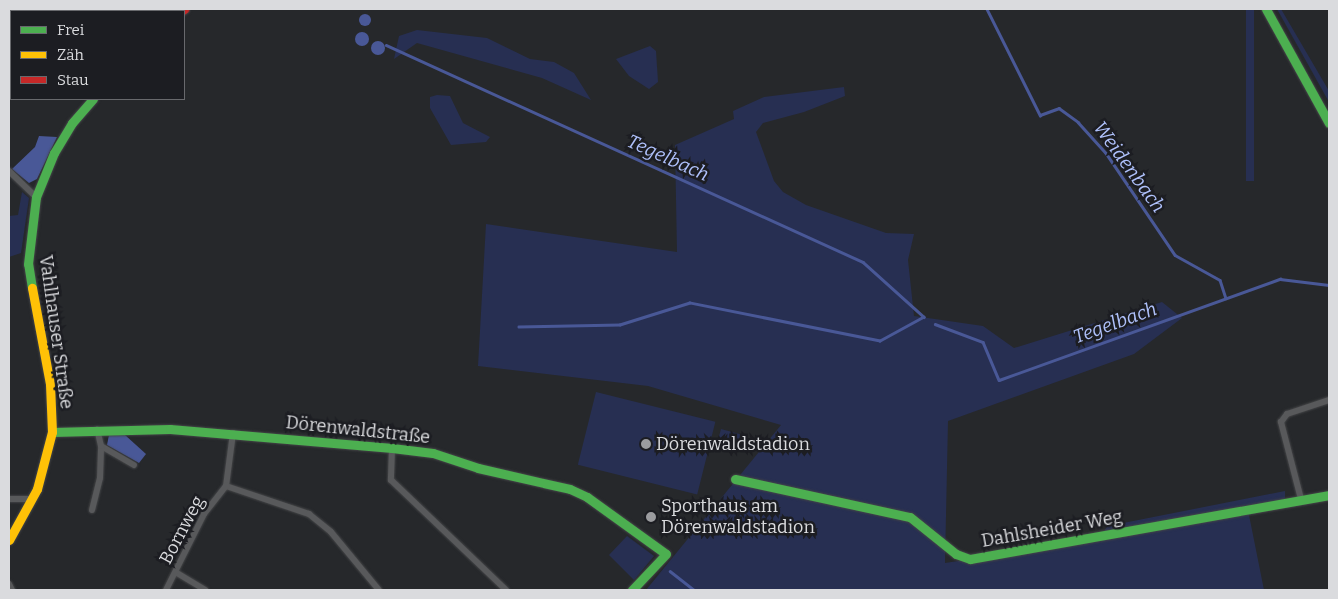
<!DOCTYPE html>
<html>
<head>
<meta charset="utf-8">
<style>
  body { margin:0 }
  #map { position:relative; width:1338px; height:599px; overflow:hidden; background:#26282b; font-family:Bitter,serif }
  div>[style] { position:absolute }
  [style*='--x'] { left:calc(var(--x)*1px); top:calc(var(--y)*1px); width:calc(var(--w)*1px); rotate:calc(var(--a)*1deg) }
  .green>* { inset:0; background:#272f52; transform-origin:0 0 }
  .water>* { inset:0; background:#495897 }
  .round { border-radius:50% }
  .stream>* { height:2.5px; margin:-1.25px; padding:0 1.25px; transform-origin:1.25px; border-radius:1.25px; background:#495897 }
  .roads { filter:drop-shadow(0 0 1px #444547) drop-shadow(0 0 1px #444547) }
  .street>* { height:6px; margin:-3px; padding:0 3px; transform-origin:3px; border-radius:3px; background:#58595b }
  .fast>* { height:9px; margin:-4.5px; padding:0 4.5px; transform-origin:4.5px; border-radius:4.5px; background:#4caf50 }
  .slow>* { height:9px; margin:-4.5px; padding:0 4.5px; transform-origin:4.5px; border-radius:4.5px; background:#ffc107 }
  .jam>* { height:9px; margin:-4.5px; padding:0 4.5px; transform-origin:4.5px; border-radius:4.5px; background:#c62828 }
  .dots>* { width:14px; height:14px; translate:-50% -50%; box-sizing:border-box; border:2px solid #1c1d22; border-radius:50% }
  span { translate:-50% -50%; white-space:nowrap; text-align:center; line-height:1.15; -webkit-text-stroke:5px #1c1d22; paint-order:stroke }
  .street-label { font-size:18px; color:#dadbde }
  .poi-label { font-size:18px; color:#dadbde }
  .left { translate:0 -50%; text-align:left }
  .water-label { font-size:19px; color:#afc1fb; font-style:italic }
  .frame { position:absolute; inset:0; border:10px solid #dadbde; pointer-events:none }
  .legend { position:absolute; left:10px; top:10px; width:175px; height:90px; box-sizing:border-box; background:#1c1d22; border:1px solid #68696d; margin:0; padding:6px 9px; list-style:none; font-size:15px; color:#dadbde }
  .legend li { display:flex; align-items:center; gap:10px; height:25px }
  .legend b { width:25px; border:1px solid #68696d }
</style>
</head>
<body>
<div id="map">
  <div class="green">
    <div style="left:1246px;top:9px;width:8px;height:172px"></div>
    <div style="clip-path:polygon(1277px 9px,1281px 9px,1329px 91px,1329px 102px)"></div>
    <div style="clip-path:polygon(417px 30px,487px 38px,530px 59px,554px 62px,574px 73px,591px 100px,542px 78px,417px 43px,394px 59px,399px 36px)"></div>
    <div style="clip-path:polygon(650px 46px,656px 51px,658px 82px,649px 89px,629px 76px,616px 59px)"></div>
    <div style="clip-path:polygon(844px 87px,845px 96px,804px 112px,763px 123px,756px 132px,774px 181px,783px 192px,806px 205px,886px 233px,914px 234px,908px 260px,914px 316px,983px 326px,1014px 348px,1162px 302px,1182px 318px,1134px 354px,948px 421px,945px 563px,1096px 540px,1108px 526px,1285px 491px,1285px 505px,1249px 515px,1264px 590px,646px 590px,781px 425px,648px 386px,478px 366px,486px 224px,677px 252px,675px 145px,734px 119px,733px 111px,764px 97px)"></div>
    <div style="clip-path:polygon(437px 95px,450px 96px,463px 123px,490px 137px,486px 142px,451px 145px,430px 108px,430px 97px)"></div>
    <div style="clip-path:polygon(22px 192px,29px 198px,21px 253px,9px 257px,9px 216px,18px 215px)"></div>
    <div style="left:596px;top:392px;width:123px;height:75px;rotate:14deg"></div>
    <div style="left:721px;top:429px;width:20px;height:13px;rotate:15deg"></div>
    <div style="clip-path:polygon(627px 536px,654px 556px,634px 580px,609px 555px)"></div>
  </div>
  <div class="water">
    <div class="round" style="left:359px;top:14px;width:12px;height:12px"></div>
    <div class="round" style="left:355px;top:32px;width:14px;height:14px"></div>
    <div class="round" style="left:371px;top:41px;width:14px;height:14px"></div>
    <div style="clip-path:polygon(39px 136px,57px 137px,37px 179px,29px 183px,12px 169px,35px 147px)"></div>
    <div style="clip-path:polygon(109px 435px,125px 435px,146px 454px,139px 463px,107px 445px)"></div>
  </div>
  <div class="stream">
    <div style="--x:987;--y:9;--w:119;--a:63.4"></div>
    <div style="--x:1040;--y:115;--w:20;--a:-20"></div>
    <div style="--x:1059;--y:108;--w:24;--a:36"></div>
    <div style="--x:1078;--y:122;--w:42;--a:47.9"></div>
    <div style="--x:1106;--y:153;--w:123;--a:55.9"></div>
    <div style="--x:1175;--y:255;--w:51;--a:29.1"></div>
    <div style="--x:1220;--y:280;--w:19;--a:72"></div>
    <div style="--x:386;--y:45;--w:524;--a:24.46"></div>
    <div style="--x:863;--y:262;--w:82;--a:42"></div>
    <div style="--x:924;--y:317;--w:50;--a:151.4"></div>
    <div style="--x:880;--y:341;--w:194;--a:-168.7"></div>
    <div style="--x:690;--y:303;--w:73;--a:162.6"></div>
    <div style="--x:620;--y:325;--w:101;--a:178.9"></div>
    <div style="--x:935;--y:324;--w:51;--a:20.6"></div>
    <div style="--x:983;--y:342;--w:41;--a:67.2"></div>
    <div style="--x:999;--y:380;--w:299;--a:-19.8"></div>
    <div style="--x:1280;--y:279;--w:49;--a:7"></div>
    <div style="--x:670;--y:571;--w:31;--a:38"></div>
  </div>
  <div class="roads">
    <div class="street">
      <div style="--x:9;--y:171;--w:37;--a:44"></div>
      <div style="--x:233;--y:433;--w:53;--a:97.5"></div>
      <div style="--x:226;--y:486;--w:88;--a:18.6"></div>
      <div style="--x:309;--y:514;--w:28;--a:39"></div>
      <div style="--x:331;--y:532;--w:75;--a:50.4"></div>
      <div style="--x:101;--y:446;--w:38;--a:30"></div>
      <div style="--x:392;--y:448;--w:32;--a:92"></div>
      <div style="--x:391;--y:480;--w:159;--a:43.7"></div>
      <div style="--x:9;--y:499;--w:23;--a:0"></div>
      <div style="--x:1301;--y:499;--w:80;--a:-104.6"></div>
      <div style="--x:1281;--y:422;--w:10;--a:-53"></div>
      <div style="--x:1287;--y:414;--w:44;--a:-18.4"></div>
      <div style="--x:92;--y:510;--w:33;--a:-76"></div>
      <div style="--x:100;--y:478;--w:32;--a:-88"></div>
      <div style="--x:101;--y:446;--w:17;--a:-103"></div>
      <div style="--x:177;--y:573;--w:33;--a:31"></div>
      <div style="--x:9;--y:584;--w:7;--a:63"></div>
      <div style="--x:166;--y:590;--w:85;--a:-63.4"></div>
      <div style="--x:204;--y:514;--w:36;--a:-52"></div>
    </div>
    <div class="fast">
      <div style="--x:1266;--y:9;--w:130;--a:61.1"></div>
      <div style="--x:32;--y:288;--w:24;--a:-99"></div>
      <div style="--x:28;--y:264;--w:67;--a:-83.2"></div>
      <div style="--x:36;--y:197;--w:48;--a:-67.8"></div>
      <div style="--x:54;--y:153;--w:35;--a:-59"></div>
      <div style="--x:72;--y:123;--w:32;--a:-49"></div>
      <div style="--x:52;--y:432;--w:118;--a:-1.5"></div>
      <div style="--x:170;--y:429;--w:223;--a:4.9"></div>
      <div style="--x:392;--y:448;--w:41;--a:7"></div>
      <div style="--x:433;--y:453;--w:47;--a:18.4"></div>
      <div style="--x:478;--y:468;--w:94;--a:12.9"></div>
      <div style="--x:570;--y:489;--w:19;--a:25"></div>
      <div style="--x:587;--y:497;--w:97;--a:35.8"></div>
      <div style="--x:666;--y:554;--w:50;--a:133.4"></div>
      <div style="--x:735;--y:479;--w:179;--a:12.3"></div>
      <div style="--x:910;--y:517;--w:59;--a:38.8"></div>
      <div style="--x:956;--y:554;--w:15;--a:20"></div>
      <div style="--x:970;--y:559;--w:365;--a:-10.1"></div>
    </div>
    <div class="slow">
      <div style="--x:9;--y:540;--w:58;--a:-61.2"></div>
      <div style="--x:37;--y:489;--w:59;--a:-75.3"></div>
      <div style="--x:52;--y:432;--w:48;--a:-92.4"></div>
      <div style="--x:50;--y:384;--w:98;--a:-100.6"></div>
    </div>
    <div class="jam">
      <div style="--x:181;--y:11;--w:4;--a:-34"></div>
    </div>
  </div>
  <div class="dots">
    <div style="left:646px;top:444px;background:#9b9c9f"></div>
    <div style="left:651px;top:517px;background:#9b9c9f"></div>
  </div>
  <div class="street-label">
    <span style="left:56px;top:332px;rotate:82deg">Vahlhauser Straße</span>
    <span style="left:358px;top:430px;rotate:6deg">Dörenwaldstraße</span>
    <span style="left:1052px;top:529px;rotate:-10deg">Dahlsheider Weg</span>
    <span style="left:182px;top:530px;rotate:-62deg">Bornweg</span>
  </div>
  <div class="poi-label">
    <span class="left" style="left:656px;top:444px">Dörenwaldstadion</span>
    <span class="left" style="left:661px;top:517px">Sporthaus am<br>Dörenwaldstadion</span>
  </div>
  <div class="water-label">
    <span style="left:668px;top:158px;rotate:24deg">Tegelbach</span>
    <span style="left:1129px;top:167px;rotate:54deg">Weidenbach</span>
    <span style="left:1115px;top:323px;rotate:-20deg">Tegelbach</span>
  </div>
  <div class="frame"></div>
  <ul class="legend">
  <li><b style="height:6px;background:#4caf50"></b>Frei</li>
  <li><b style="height:6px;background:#ffc107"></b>Zäh</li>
  <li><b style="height:6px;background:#c62828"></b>Stau</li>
  </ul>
</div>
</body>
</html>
